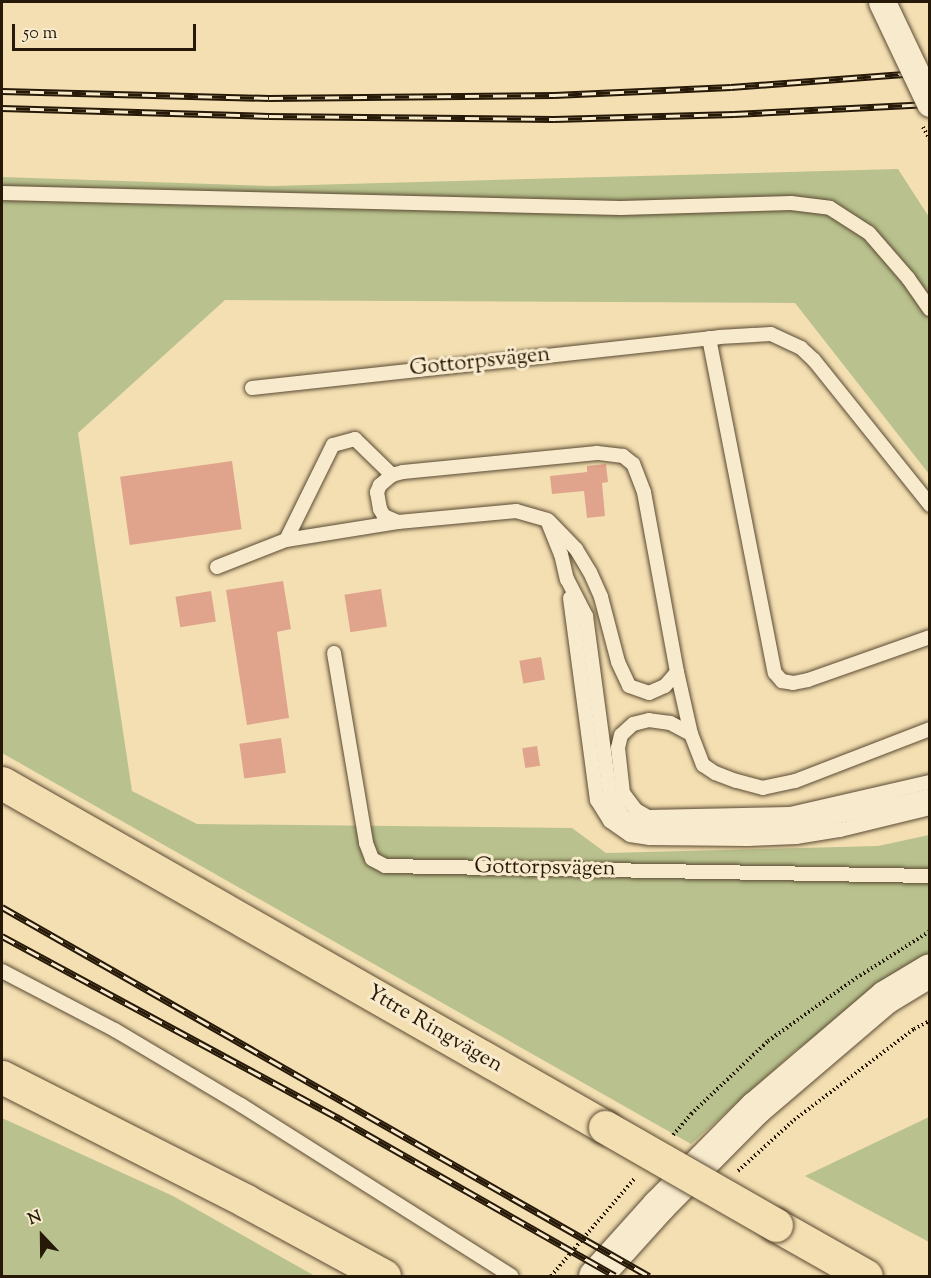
<!DOCTYPE html>
<html>
<head>
<meta charset="utf-8">
<style>
  body { margin:0 }
  #map { position:relative; width:931px; height:1278px; overflow:hidden; background:#f4dfb2; font-family:"Sorts Mill Goudy",serif }
  div>[style] { position:absolute }
  [style*='--x'] { left:calc(var(--x)*1px); top:calc(var(--y)*1px); width:calc(var(--w)*1px); rotate:calc(var(--a)*1deg) }
  .green>* { inset:0; background:#b9c28e }
  .building>* { inset:0; background:#e0a48c; transform-origin:0 0 }
  .path>* { height:4px; margin-top:-2px; transform-origin:0; background:repeating-linear-gradient(90deg,#261907 0 1.5px,transparent 0 4.5px) }
  .roads { filter:drop-shadow(0 0 2px #5a4a32) drop-shadow(0 0 2px #5a4a32) }
  .service>* { height:14px; margin:-7px; padding:0 7px; transform-origin:7px; border-radius:7px; background:#f8eacd }
  .tertiary>* { height:33px; margin:-16.5px; padding:0 16.5px; transform-origin:16.5px; border-radius:16.5px; background:#f8eacd }
  .motorway>* { height:33px; margin:-16.5px; padding:0 16.5px; transform-origin:16.5px; border-radius:16.5px; background:#f4dfb2 }
  .rail>* { height:7px; margin-top:-3.5px; transform-origin:0; background:repeating-linear-gradient(90deg,#f8eacd 0 14px,#261907 0 28px); box-sizing:border-box; border-block:2px solid #261907 }
  .path-bridge>* { height:4px; margin-top:-2px; transform-origin:0; background:repeating-linear-gradient(90deg,#261907 0 1.5px,transparent 0 4.5px) }
  .bridges { filter:drop-shadow(0 0 2px #5a4a32) drop-shadow(0 0 2px #5a4a32) }
  .minor-bridge>* { height:27px; margin:-13.5px; padding:0 13.5px; transform-origin:13.5px; border-radius:13.5px; background:#f8eacd }
  .motorway-bridge>* { height:33px; margin:-16.5px; padding:0 16.5px; transform-origin:16.5px; border-radius:16.5px; background:#f4dfb2 }
  span { translate:-50% -50%; white-space:nowrap; text-align:center; line-height:1.15; -webkit-text-stroke:6px #f8eacd; paint-order:stroke }
  .street-label { font-size:22px; color:#261907 }
  .frame { position:absolute; inset:0; border:3px solid #261907; pointer-events:none }
  .north { position:absolute; left:12px; top:1206px; width:60px; height:60px; -webkit-text-stroke:4px #f8eacd; paint-order:stroke; rotate:338deg; font-size:16px; font-weight:700; line-height:24px; text-align:center; color:#261907 }
  .north::after { content:''; display:block; margin:auto; width:21px; height:27px; background:#261907; clip-path:polygon(50% 0,100% 100%,50% 72%,0 100%) }
  .scale { position:absolute; left:12px; top:24px; width:184px; height:27px; box-sizing:border-box; border:3px solid #261907; border-top:0; padding-left:8px; font-size:18px; line-height:21px; white-space:nowrap; color:#261907; -webkit-text-stroke:4px #f8eacd; paint-order:stroke }
</style>
</head>
<body>
<div id="map">
  <div class="green">
    <div style="clip-path:polygon(898px 169px,929px 217px,929px 474px,795px 303px,225px 300px,78px 433px,132px 791px,197px 824px,572px 828px,606px 853px,878px 846px,929px 835px,929px 958px,897px 977px,795px 1051px,691px 1144px,2px 753px,2px 177px,272px 186px)"></div>
    <div style="clip-path:polygon(929px 1117px,929px 1242px,805px 1176px)"></div>
    <div style="clip-path:polygon(2px 1118px,173px 1196px,315px 1276px,2px 1276px)"></div>
  </div>
  <div class="building">
    <div style="left:232px;top:461px;width:69px;height:113px;rotate:82deg"></div>
    <div style="clip-path:polygon(606px 464px,608px 482px,602px 483px,605px 516px,587px 518px,584px 491px,552px 494px,550px 476px,587px 472px,587px 466px)"></div>
    <div style="clip-path:polygon(283px 581px,291px 629px,277px 632px,289px 718px,247px 725px,226px 590px)"></div>
    <div style="left:381px;top:589px;width:38px;height:37px;rotate:81deg"></div>
    <div style="left:211px;top:591px;width:31px;height:36px;rotate:81deg"></div>
    <div style="left:541px;top:657px;width:23px;height:22px;rotate:80deg"></div>
    <div style="left:281px;top:738px;width:35px;height:42px;rotate:82deg"></div>
    <div style="left:537px;top:746px;width:20px;height:15px;rotate:81deg"></div>
  </div>
  <div class="path">
    <div style="--x:673;--y:1135;--w:28;--a:-49"></div>
    <div style="--x:691;--y:1114;--w:106;--a:-43.5"></div>
    <div style="--x:768;--y:1041;--w:108;--a:-35.6"></div>
    <div style="--x:856;--y:978;--w:88;--a:-32.4"></div>
    <div style="--x:738;--y:1171;--w:76;--a:-42.3"></div>
    <div style="--x:794;--y:1120;--w:151;--a:-37.2"></div>
    <div style="--x:914;--y:1029;--w:18;--a:-27"></div>
    <div style="--x:551;--y:1276;--w:130;--a:-49.4"></div>
  </div>
  <div class="roads">
    <div class="service">
      <div style="--x:2;--y:193;--w:619;--a:1.39"></div>
      <div style="--x:621;--y:208;--w:170;--a:-1.7"></div>
      <div style="--x:791;--y:203;--w:39;--a:7"></div>
      <div style="--x:830;--y:208;--w:46;--a:32.7"></div>
      <div style="--x:869;--y:233;--w:60;--a:49.1"></div>
      <div style="--x:908;--y:278;--w:38;--a:55"></div>
      <div style="--x:709;--y:338;--w:341;--a:78.9"></div>
      <div style="--x:775;--y:673;--w:11;--a:49"></div>
      <div style="--x:782;--y:681;--w:11;--a:10"></div>
      <div style="--x:793;--y:683;--w:15;--a:-11"></div>
      <div style="--x:808;--y:680;--w:129;--a:-19.4"></div>
      <div style="--x:252;--y:388;--w:470;--a:-6.2"></div>
      <div style="--x:719;--y:337;--w:52;--a:-3.3"></div>
      <div style="--x:771;--y:334;--w:33;--a:25"></div>
      <div style="--x:801;--y:348;--w:18;--a:43"></div>
      <div style="--x:814;--y:360;--w:186;--a:51.3"></div>
      <div style="--x:549;--y:521;--w:39;--a:46"></div>
      <div style="--x:576;--y:549;--w:27;--a:59"></div>
      <div style="--x:590;--y:572;--w:27;--a:66"></div>
      <div style="--x:601;--y:597;--w:67;--a:75.3"></div>
      <div style="--x:618;--y:662;--w:26;--a:65"></div>
      <div style="--x:629;--y:686;--w:21;--a:19"></div>
      <div style="--x:649;--y:693;--w:17;--a:-24"></div>
      <div style="--x:665;--y:686;--w:18;--a:-49"></div>
      <div style="--x:286;--y:540;--w:106;--a:-63.7"></div>
      <div style="--x:333;--y:445;--w:23;--a:-15"></div>
      <div style="--x:355;--y:439;--w:52;--a:44.2"></div>
      <div style="--x:217;--y:567;--w:74;--a:-21.4"></div>
      <div style="--x:286;--y:540;--w:113;--a:-9.1"></div>
      <div style="--x:570;--y:598;--w:204;--a:82.4"></div>
      <div style="--x:597;--y:800;--w:25;--a:58"></div>
      <div style="--x:610;--y:821;--w:24;--a:35"></div>
      <div style="--x:630;--y:835;--w:20;--a:9"></div>
      <div style="--x:650;--y:838;--w:98;--a:0.6"></div>
      <div style="--x:748;--y:839;--w:48;--a:-2.4"></div>
      <div style="--x:796;--y:837;--w:45;--a:-9"></div>
      <div style="--x:840;--y:830;--w:93;--a:-13.7"></div>
      <div style="--x:334;--y:653;--w:193;--a:80.4"></div>
      <div style="--x:366;--y:843;--w:17;--a:69"></div>
      <div style="--x:372;--y:859;--w:15;--a:28"></div>
      <div style="--x:385;--y:866;--w:545;--a:1.05"></div>
      <div style="--x:930;--y:729;--w:145;--a:158.9"></div>
      <div style="--x:795;--y:781;--w:33;--a:168"></div>
      <div style="--x:763;--y:788;--w:28;--a:-165"></div>
      <div style="--x:736;--y:781;--w:22;--a:-159"></div>
      <div style="--x:715;--y:773;--w:14;--a:-146"></div>
      <div style="--x:703;--y:765;--w:33;--a:-111"></div>
      <div style="--x:691;--y:734;--w:64;--a:-102.7"></div>
      <div style="--x:677;--y:672;--w:183;--a:-100.4"></div>
      <div style="--x:644;--y:492;--w:30;--a:-111"></div>
      <div style="--x:633;--y:464;--w:13;--a:-141"></div>
      <div style="--x:623;--y:456;--w:26;--a:-173"></div>
      <div style="--x:597;--y:453;--w:195;--a:174.4"></div>
      <div style="--x:403;--y:472;--w:11;--a:165"></div>
      <div style="--x:392;--y:475;--w:16;--a:140"></div>
      <div style="--x:380;--y:485;--w:8;--a:113"></div>
      <div style="--x:377;--y:492;--w:17;--a:80"></div>
      <div style="--x:380;--y:509;--w:8;--a:60"></div>
      <div style="--x:384;--y:516;--w:15;--a:23"></div>
      <div style="--x:398;--y:522;--w:119;--a:-5.3"></div>
      <div style="--x:516;--y:511;--w:32;--a:16"></div>
      <div style="--x:547;--y:520;--w:37;--a:68"></div>
      <div style="--x:561;--y:554;--w:26;--a:77"></div>
      <div style="--x:567;--y:579;--w:42;--a:62.8"></div>
      <div style="--x:586;--y:616;--w:183;--a:82.4"></div>
      <div style="--x:610;--y:797;--w:25;--a:56"></div>
      <div style="--x:624;--y:818;--w:20;--a:24"></div>
      <div style="--x:642;--y:826;--w:18;--a:3"></div>
      <div style="--x:660;--y:827;--w:131;--a:0"></div>
      <div style="--x:791;--y:827;--w:142;--a:-12.6"></div>
      <div style="--x:691;--y:734;--w:24;--a:-152"></div>
      <div style="--x:670;--y:723;--w:21;--a:-172"></div>
      <div style="--x:649;--y:720;--w:16;--a:166"></div>
      <div style="--x:633;--y:724;--w:16;--a:137"></div>
      <div style="--x:621;--y:735;--w:13;--a:103"></div>
      <div style="--x:618;--y:748;--w:45;--a:83.7"></div>
      <div style="--x:623;--y:793;--w:21;--a:53"></div>
      <div style="--x:636;--y:810;--w:14;--a:30"></div>
      <div style="--x:648;--y:817;--w:142;--a:-1.2"></div>
      <div style="--x:790;--y:814;--w:144;--a:-12.9"></div>
      <div style="--x:2;--y:971;--w:127;--a:27.6"></div>
      <div style="--x:115;--y:1030;--w:147;--a:30.8"></div>
      <div style="--x:241;--y:1105;--w:320;--a:32.3"></div>
    </div>
    <div class="tertiary">
      <div style="--x:595;--y:1276;--w:94;--a:-48"></div>
      <div style="--x:658;--y:1206;--w:138;--a:-45.3"></div>
      <div style="--x:755;--y:1108;--w:171;--a:-40.5"></div>
      <div style="--x:885;--y:997;--w:52;--a:-31"></div>
    </div>
    <div class="motorway">
      <div style="--x:2;--y:783;--w:694;--a:29.7"></div>
      <div style="--x:2;--y:1077;--w:274;--a:26.9"></div>
      <div style="--x:246;--y:1201;--w:157;--a:28.5"></div>
      <div style="--x:776;--y:1225;--w:103;--a:29.5"></div>
    </div>
  </div>
  <div class="rail">
    <div style="--x:2;--y:91;--w:267;--a:1.5"></div>
    <div style="--x:269;--y:98;--w:285;--a:-0.6"></div>
    <div style="--x:554;--y:95;--w:177;--a:-2.6"></div>
    <div style="--x:731;--y:87;--w:200;--a:-4.3"></div>
    <div style="--x:2;--y:108;--w:267;--a:1.7"></div>
    <div style="--x:269;--y:116;--w:285;--a:0.6"></div>
    <div style="--x:554;--y:119;--w:180;--a:-1.6"></div>
    <div style="--x:734;--y:114;--w:196;--a:-2.9"></div>
    <div style="--x:2;--y:907;--w:745;--a:29.7"></div>
    <div style="--x:2;--y:936;--w:387;--a:28.4"></div>
    <div style="--x:342;--y:1120;--w:314;--a:29.7"></div>
  </div>
  <div class="path-bridge">
    <div style="--x:923;--y:127;--w:15;--a:62"></div>
  </div>
  <div class="bridges">
    <div class="minor-bridge">
      <div style="--x:882;--y:2;--w:112;--a:64.6"></div>
    </div>
    <div class="motorway-bridge">
      <div style="--x:605;--y:1127;--w:197;--a:29.8"></div>
    </div>
  </div>
  <div class="street-label">
    <span style="left:480px;top:363px;rotate:-6deg">Gottorpsvägen</span>
    <span style="left:545px;top:869px;rotate:1deg">Gottorpsvägen</span>
    <span style="left:434px;top:1030px;rotate:30deg">Yttre Ringvägen</span>
  </div>
  <div class="frame"></div>
  <div class="north">N</div>
  <div class="scale">50 m</div>
</div>
</body>
</html>
